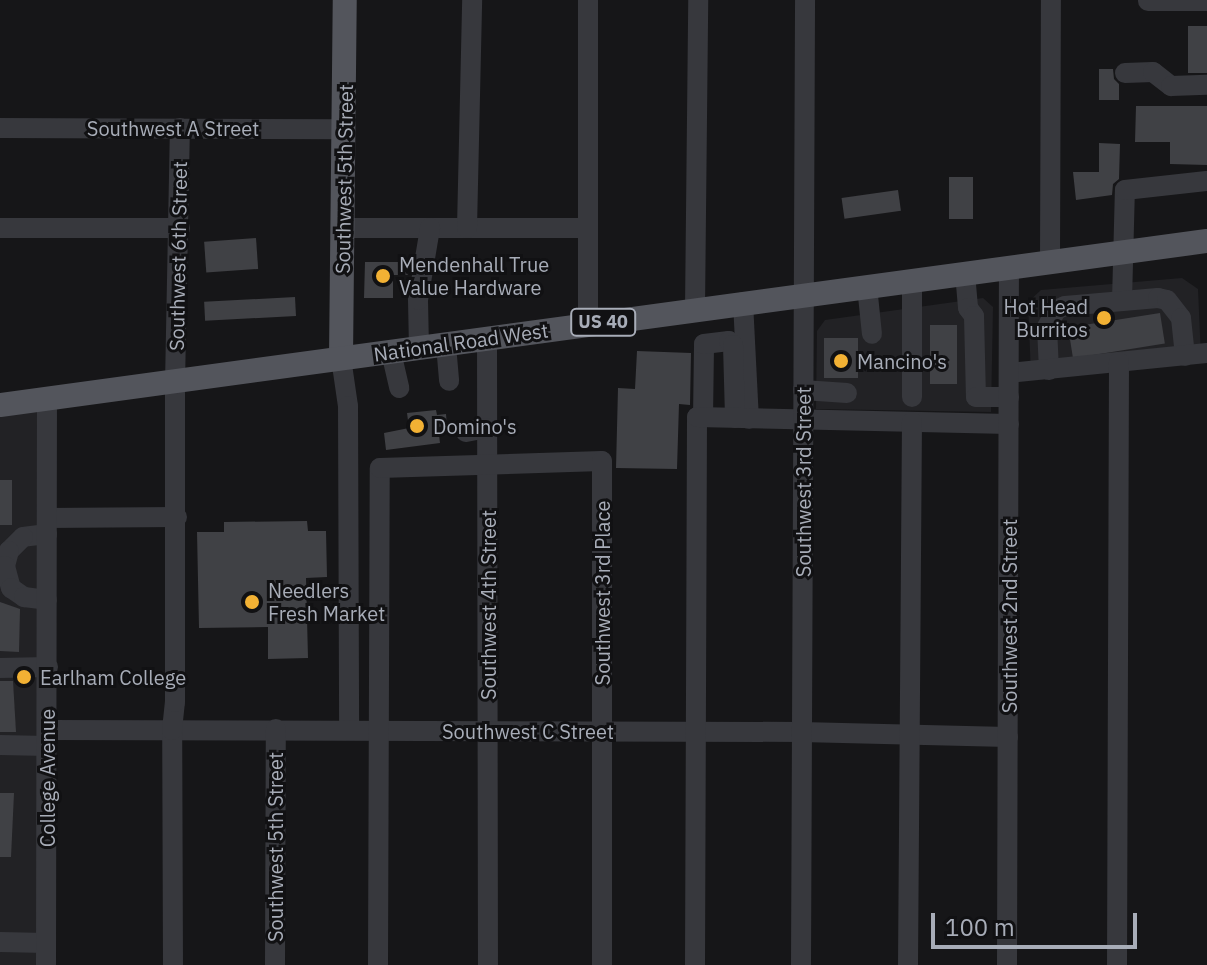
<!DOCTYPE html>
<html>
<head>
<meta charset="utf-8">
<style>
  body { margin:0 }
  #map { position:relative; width:1207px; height:965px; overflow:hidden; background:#161618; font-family:"IBM Plex Sans",sans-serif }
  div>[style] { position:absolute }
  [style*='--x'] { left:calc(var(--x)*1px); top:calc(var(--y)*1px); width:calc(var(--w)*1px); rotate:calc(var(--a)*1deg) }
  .built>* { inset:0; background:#222225; transform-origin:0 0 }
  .building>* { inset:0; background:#404145; transform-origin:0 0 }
  .minor>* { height:20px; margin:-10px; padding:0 10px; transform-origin:10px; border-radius:10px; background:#37383d }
  .major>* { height:24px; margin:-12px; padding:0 12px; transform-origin:12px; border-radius:12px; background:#53555c }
  .dots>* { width:22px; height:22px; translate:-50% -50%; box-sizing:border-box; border:4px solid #111113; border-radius:50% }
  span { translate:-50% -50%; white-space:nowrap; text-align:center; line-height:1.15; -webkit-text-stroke:6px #111113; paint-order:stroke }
  .shield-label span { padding:2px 6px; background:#111113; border:2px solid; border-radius:6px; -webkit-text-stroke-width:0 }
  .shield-label { font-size:18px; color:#a8adb8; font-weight:700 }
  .street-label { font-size:20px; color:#a8adb8 }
  .poi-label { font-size:20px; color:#a8adb8 }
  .left { translate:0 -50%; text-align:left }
  .right { translate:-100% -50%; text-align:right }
  .scale { position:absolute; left:931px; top:913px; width:206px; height:36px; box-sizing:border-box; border:4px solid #a8adb8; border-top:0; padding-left:10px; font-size:24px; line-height:28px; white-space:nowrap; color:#a8adb8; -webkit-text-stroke:6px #111113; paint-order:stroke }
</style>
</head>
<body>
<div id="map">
  <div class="built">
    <div style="clip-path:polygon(1182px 278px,1198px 289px,1201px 358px,1031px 375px,1028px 302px,1041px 290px)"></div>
    <div style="clip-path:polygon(983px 298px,993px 307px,991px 412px,816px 409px,817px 331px,825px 320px)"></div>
    <div style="left:47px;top:399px;width:566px;height:47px;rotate:90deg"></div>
  </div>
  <div class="building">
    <div style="left:1188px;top:26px;width:19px;height:47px"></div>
    <div style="clip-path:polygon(1099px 69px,1113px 69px,1114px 79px,1119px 84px,1119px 100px,1099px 100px)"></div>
    <div style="clip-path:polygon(1136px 106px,1207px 106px,1207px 165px,1170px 164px,1170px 142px,1135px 142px)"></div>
    <div style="clip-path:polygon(1099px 143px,1120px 144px,1119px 179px,1113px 184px,1112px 195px,1076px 200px,1073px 172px,1099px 172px)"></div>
    <div style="left:949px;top:177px;width:24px;height:42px"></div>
    <div style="left:898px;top:190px;width:21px;height:57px;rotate:82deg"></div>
    <div style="left:256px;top:238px;width:31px;height:52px;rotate:86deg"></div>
    <div style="clip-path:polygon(365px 262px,408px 262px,408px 275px,393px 275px,393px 298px,364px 298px)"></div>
    <div style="left:295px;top:297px;width:19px;height:91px;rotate:87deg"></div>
    <div style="left:1160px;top:313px;width:31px;height:93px;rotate:81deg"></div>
    <div style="left:930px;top:325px;width:27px;height:59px"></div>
    <div style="left:824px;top:338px;width:34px;height:40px"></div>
    <div style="clip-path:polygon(637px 351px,691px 353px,690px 405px,679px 404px,677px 469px,616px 468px,618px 388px,635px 389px)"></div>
    <div style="clip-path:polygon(436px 410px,437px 415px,446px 414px,447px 426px,438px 427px,440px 443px,386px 450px,384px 433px,409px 428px,407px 413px)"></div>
    <div style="left:0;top:480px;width:12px;height:45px"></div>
    <div style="clip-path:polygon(307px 521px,308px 531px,326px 531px,327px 577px,306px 578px,308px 658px,268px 659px,268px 627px,199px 628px,197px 532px,224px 532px,224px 522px)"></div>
    <div style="clip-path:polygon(0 602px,20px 609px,19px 652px,0 651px)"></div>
    <div style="clip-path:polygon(0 681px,13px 681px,16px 732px,0 732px)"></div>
    <div style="clip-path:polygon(0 793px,14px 793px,11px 857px,0 857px)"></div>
  </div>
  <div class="minor">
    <div style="--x:1148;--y:1;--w:59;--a:0"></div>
    <div style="--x:1125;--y:73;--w:28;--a:-2"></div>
    <div style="--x:1153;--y:72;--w:23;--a:38"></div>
    <div style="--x:1171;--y:86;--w:36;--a:-2"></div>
    <div style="--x:0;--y:128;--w:345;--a:0.2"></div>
    <div style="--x:0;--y:228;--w:180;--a:0"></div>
    <div style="--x:343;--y:228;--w:245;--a:0"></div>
    <div style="--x:467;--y:228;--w:228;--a:-88.7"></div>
    <div style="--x:1050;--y:261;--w:261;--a:-89.8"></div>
    <div style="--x:965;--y:273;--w:35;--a:85"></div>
    <div style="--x:968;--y:308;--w:10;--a:53"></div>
    <div style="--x:974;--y:316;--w:81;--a:88.6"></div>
    <div style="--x:976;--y:397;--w:33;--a:0"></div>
    <div style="--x:867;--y:286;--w:48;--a:84.1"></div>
    <div style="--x:1122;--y:301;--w:111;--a:-88.5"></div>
    <div style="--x:1125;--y:190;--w:82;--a:-6.3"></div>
    <div style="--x:743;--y:302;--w:117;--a:87.1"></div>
    <div style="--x:695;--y:309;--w:309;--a:-89.4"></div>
    <div style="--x:588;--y:324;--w:324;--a:-90"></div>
    <div style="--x:487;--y:340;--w:625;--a:89.91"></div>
    <div style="--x:446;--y:345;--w:36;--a:85"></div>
    <div style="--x:419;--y:348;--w:48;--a:-91.2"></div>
    <div style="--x:418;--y:300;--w:73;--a:-80.5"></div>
    <div style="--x:391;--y:352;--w:37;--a:77"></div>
    <div style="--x:341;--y:358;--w:49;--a:81.7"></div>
    <div style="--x:348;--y:406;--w:324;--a:89.8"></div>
    <div style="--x:1049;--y:370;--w:43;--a:-92.7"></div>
    <div style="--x:1047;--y:327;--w:19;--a:-62"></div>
    <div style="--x:1056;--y:310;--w:10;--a:-24"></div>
    <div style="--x:1065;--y:306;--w:93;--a:-4.9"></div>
    <div style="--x:1158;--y:298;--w:9;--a:13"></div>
    <div style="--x:1167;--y:300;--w:23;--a:52"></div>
    <div style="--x:1181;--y:318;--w:38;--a:84"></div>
    <div style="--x:1009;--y:373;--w:199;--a:-5.8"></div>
    <div style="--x:803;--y:390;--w:44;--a:3.9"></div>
    <div style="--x:912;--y:397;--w:117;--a:-90"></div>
    <div style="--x:703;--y:418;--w:74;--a:-89.2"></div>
    <div style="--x:704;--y:344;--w:25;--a:-7"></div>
    <div style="--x:729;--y:341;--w:6;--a:45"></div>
    <div style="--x:733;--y:345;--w:73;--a:88.4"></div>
    <div style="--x:466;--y:432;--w:21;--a:-11"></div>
    <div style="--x:47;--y:518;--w:130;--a:-0.4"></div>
    <div style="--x:47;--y:534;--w:24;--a:173"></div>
    <div style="--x:23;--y:537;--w:20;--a:135"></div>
    <div style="--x:9;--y:551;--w:16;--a:105"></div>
    <div style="--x:5;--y:566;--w:23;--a:75"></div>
    <div style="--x:11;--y:588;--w:16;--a:35"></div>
    <div style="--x:24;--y:597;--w:23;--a:7"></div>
    <div style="--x:0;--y:668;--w:48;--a:-1.2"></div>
    <div style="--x:47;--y:730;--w:754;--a:0.15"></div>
    <div style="--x:801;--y:732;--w:207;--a:1.4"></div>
    <div style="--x:0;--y:745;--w:47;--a:1.2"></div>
    <div style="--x:0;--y:942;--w:46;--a:1.2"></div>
    <div style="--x:46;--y:965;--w:566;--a:-89.9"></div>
    <div style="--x:173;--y:965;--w:235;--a:-90.2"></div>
    <div style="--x:172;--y:730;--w:28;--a:-84"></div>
    <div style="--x:175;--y:702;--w:318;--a:-90"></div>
    <div style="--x:175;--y:384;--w:256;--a:-88.9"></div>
    <div style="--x:275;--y:965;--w:236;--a:-89.8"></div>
    <div style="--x:378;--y:965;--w:497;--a:-89.8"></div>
    <div style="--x:380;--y:468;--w:222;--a:-1.8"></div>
    <div style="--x:602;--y:461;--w:504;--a:90"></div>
    <div style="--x:695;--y:965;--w:548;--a:-89.79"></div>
    <div style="--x:697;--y:417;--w:312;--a:1.3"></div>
    <div style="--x:801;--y:965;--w:965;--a:-89.76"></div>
    <div style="--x:908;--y:965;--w:543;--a:-89.58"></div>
    <div style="--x:1007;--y:965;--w:697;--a:-89.84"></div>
    <div style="--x:1117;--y:965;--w:603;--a:-89.81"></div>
  </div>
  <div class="major">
    <div style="--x:341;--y:358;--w:358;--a:-89.4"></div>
    <div style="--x:0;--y:405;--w:1218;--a:-7.74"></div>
  </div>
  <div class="dots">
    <div style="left:383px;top:276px;background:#f2b134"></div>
    <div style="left:1104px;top:318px;background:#f2b134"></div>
    <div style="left:841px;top:361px;background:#f2b134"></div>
    <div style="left:417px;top:426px;background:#f2b134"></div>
    <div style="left:252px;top:602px;background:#f2b134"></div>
    <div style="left:24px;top:677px;background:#f2b134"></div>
  </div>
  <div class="shield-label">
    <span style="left:603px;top:322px">US 40</span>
  </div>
  <div class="street-label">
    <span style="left:173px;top:128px">Southwest A Street</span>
    <span style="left:344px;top:179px;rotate:-89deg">Southwest 5th Street</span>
    <span style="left:178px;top:256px;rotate:-89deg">Southwest 6th Street</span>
    <span style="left:461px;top:342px;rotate:-8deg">National Road West</span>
    <span style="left:803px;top:482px;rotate:-90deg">Southwest 3rd Street</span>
    <span style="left:602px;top:593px;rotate:-90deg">Southwest 3rd Place</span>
    <span style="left:488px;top:605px;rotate:-90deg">Southwest 4th Street</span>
    <span style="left:1009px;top:616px;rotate:-90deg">Southwest 2nd Street</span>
    <span style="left:528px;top:731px">Southwest C Street</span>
    <span style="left:47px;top:778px;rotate:-90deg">College Avenue</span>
    <span style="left:275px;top:847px;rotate:-90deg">Southwest 5th Street</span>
  </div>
  <div class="poi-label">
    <span class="left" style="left:399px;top:276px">Mendenhall True<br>Value Hardware</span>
    <span class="right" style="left:1088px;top:318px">Hot Head<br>Burritos</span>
    <span class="left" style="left:857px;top:361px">Mancino's</span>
    <span class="left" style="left:433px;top:426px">Domino's</span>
    <span class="left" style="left:268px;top:602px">Needlers<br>Fresh Market</span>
    <span class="left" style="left:40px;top:677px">Earlham College</span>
  </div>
  <div class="scale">100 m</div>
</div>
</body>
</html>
